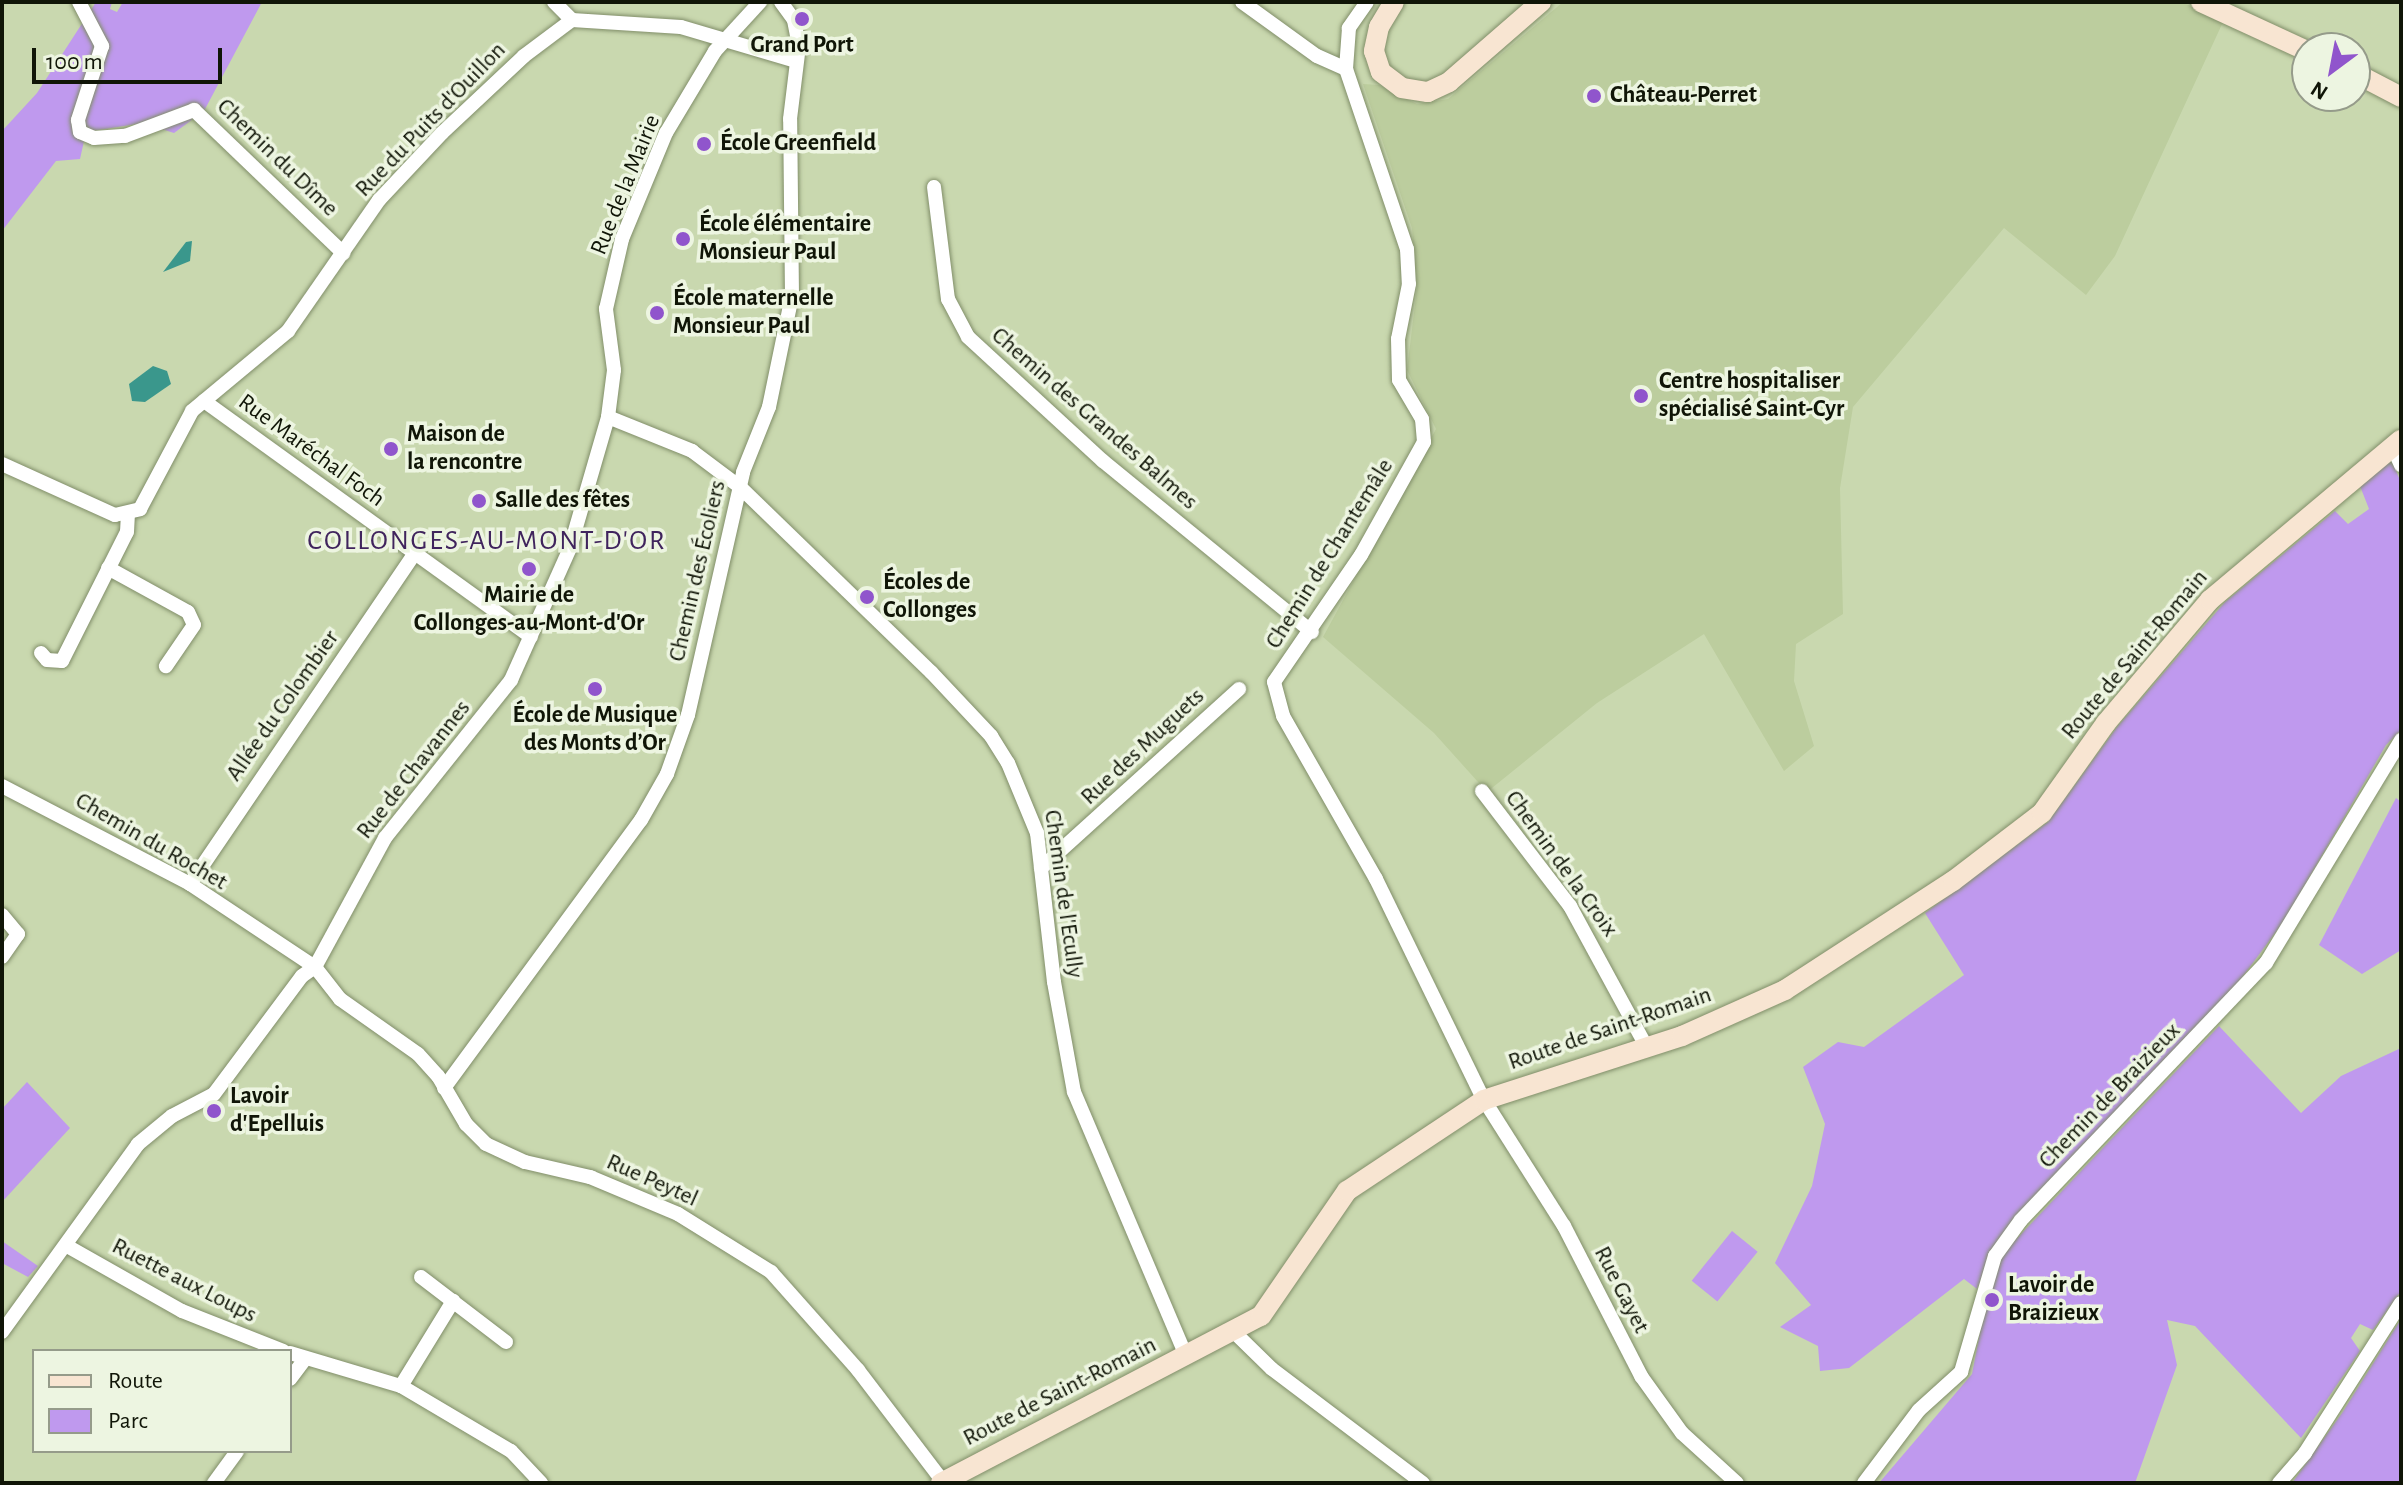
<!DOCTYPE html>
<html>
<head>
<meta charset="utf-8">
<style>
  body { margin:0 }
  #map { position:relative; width:2403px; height:1485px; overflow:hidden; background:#c9d8af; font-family:"Alegreya Sans",sans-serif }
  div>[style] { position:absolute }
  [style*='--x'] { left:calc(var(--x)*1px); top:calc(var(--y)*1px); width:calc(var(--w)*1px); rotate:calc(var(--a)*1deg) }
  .built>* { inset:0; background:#bccd9e }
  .green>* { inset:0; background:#bf99ee; transform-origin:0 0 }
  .water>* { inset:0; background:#3a978c }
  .roads { filter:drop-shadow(0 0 2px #818e69) drop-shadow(0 0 2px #818e69) }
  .street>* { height:14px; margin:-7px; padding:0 7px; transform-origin:7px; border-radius:7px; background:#fff }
  .secondary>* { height:20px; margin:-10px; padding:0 10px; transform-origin:10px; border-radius:10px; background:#f8e5d2 }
  .dots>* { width:22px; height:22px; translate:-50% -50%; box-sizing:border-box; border:4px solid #edf5e1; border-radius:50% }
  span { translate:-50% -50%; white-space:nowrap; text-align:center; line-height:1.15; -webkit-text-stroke:7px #edf5e1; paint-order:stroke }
  .poi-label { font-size:24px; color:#101507; font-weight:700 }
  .left { translate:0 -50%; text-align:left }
  .street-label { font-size:24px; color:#101507 }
  .quarter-label { font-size:28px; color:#40245d; letter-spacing:2px }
  .frame { position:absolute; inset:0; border:4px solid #101507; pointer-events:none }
  .legend { position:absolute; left:32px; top:1349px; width:260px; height:104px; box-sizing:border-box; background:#edf5e1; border:2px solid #959b8a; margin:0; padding:10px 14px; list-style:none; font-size:24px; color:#101507 }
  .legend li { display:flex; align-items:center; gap:16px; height:40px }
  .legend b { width:40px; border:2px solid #959b8a }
  .north { position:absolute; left:2291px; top:32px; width:80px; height:80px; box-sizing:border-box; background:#edf5e1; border:2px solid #959b8a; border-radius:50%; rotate:212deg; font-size:22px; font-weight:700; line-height:32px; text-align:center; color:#101507 }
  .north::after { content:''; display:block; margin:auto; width:28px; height:36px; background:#9055cc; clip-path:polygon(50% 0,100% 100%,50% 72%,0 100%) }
  .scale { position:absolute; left:32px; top:48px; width:190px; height:36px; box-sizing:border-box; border:4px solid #101507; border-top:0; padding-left:10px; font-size:24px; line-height:28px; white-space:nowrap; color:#101507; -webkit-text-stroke:6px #edf5e1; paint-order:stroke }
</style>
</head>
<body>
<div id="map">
  <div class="built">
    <div style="clip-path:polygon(1563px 2px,2182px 2px,2223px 22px,2115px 256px,2086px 295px,2004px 228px,1853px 407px,1840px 488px,1843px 614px,1796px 644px,1794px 681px,1814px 746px,1784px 771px,1704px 634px,1597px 703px,1487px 792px,1434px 733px,1323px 637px,1436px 429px,1407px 370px,1417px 288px,1412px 228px,1363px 84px,1379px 85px,1417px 104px,1448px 99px)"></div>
  </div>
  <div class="green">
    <div style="clip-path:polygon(96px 2px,112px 2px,110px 9px,117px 12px,123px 2px,262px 2px,204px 111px,174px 133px,143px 123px,86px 132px,80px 159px,56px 161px,2px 231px,2px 131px,37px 93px)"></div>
    <div style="clip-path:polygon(2392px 460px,2401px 483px,2401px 730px,2386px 745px,2284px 921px,2238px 983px,1991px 1254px,1977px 1289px,1964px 1279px,1849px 1368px,1820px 1371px,1818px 1346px,1780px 1327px,1811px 1305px,1775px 1263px,1812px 1186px,1825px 1124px,1803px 1067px,1838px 1042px,1864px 1047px,1964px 975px,1925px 913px,2048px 822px,2117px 727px,2225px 602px,2335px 511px,2348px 524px,2369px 509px,2360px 486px)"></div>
    <div style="clip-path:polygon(2396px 798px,2401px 802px,2401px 950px,2362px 974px,2319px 945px)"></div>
    <div style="clip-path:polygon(2219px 1026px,2301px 1113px,2341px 1076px,2401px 1048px,2401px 1291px,2373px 1330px,2360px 1324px,2351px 1338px,2360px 1351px,2301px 1438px,2195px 1326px,2167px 1320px,2177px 1365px,2135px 1483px,1879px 1483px,1972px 1374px,1987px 1296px,2002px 1254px)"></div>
    <div style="clip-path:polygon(27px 1082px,70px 1128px,2px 1202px,2px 1109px)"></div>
    <div style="left:1732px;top:1231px;width:33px;height:64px;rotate:39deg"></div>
    <div style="clip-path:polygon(2px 1241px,38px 1266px,28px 1277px,2px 1263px)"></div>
    <div style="clip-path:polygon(2401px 1319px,2401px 1483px,2292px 1483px,2342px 1413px)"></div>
  </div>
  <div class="water">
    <div style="clip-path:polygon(192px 241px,190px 261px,163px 272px,186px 242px)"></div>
    <div style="clip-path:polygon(153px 366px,167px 371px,171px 384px,145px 402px,132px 401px,129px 384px)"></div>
  </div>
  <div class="roads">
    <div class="street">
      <div style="--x:79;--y:2;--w:50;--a:62.4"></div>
      <div style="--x:102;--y:46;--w:78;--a:108"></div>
      <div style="--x:78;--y:120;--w:12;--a:81"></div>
      <div style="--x:80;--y:132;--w:15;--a:23"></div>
      <div style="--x:94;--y:138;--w:31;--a:-4"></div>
      <div style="--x:125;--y:136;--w:74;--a:-20.6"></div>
      <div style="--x:194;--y:110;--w:207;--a:43.8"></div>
      <div style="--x:554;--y:2;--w:25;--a:45"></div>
      <div style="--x:1242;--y:2;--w:92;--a:35.8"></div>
      <div style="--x:1317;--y:56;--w:32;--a:24"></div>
      <div style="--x:1367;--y:2;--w:32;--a:125"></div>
      <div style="--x:1349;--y:28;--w:41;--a:94.2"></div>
      <div style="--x:1346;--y:69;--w:190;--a:71.3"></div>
      <div style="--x:1407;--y:249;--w:35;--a:87"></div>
      <div style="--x:1409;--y:284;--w:56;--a:101.3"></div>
      <div style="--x:1398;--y:339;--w:41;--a:88.6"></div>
      <div style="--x:1399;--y:380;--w:45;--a:59.5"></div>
      <div style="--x:1422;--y:419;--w:23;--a:85"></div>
      <div style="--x:1424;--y:442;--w:129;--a:119.1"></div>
      <div style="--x:1361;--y:555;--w:154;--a:124.4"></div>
      <div style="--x:1274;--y:682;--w:35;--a:75"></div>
      <div style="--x:1283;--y:716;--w:188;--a:60.3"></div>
      <div style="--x:1376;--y:879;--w:246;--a:64"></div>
      <div style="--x:1484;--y:1100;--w:149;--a:57.6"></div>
      <div style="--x:1564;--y:1226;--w:169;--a:62.8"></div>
      <div style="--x:1641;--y:1376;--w:70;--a:54.3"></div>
      <div style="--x:1682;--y:1433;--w:74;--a:42.3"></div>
      <div style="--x:572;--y:20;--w:109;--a:3.7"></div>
      <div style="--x:681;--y:27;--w:120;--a:16.5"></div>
      <div style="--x:934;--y:187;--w:113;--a:82.9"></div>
      <div style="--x:948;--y:299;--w:43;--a:62.2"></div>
      <div style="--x:968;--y:337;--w:183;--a:42.6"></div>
      <div style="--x:1103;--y:461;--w:270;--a:39.3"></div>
      <div style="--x:204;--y:401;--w:403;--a:35.8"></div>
      <div style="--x:608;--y:417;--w:91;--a:22"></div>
      <div style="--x:692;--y:451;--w:60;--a:36.9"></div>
      <div style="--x:740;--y:487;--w:266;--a:44.1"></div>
      <div style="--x:931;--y:672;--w:88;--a:46.8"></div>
      <div style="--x:991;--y:736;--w:32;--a:58"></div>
      <div style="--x:1008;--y:763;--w:76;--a:67.5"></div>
      <div style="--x:1037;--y:833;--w:150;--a:83.5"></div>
      <div style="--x:1054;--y:982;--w:112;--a:79.7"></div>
      <div style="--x:1074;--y:1092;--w:287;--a:67"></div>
      <div style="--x:2393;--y:448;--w:19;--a:65"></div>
      <div style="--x:2;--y:464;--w:124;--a:24.3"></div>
      <div style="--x:115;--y:515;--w:26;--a:-13"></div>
      <div style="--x:140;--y:509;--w:111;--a:-62"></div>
      <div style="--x:192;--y:411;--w:125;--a:-39.8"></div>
      <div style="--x:288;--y:331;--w:160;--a:-55.2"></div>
      <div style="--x:379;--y:200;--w:92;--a:-46.8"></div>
      <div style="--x:442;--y:133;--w:112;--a:-43.2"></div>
      <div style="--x:524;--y:56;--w:60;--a:-36.9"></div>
      <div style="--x:108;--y:568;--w:91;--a:28.8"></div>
      <div style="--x:188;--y:612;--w:14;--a:65"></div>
      <div style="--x:194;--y:625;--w:50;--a:124.3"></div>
      <div style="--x:41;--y:653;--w:9;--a:49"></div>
      <div style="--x:47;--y:660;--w:15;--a:4"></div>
      <div style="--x:62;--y:661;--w:144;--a:-63.3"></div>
      <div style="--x:127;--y:532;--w:17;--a:-87"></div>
      <div style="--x:2;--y:786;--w:212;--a:27.5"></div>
      <div style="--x:190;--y:884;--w:150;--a:33.6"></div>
      <div style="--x:1482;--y:791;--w:145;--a:52.6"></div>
      <div style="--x:1570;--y:906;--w:162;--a:61.5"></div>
      <div style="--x:1041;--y:868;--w:267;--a:-42.1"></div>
      <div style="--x:190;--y:884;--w:399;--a:-55.8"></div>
      <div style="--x:2;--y:915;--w:25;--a:50"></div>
      <div style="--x:18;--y:934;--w:28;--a:125"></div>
      <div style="--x:315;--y:967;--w:41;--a:52"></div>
      <div style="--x:340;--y:999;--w:95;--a:35.2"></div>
      <div style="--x:418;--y:1054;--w:30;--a:48"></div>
      <div style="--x:438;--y:1076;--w:56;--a:59.7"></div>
      <div style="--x:466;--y:1124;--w:28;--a:45"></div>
      <div style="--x:486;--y:1144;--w:43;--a:24.8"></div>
      <div style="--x:525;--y:1162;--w:67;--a:13"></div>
      <div style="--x:590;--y:1177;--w:95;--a:22.8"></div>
      <div style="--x:678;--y:1214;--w:110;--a:31.9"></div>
      <div style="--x:771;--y:1272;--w:131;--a:48.4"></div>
      <div style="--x:858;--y:1370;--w:142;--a:52.7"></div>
      <div style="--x:444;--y:1088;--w:333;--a:-53.7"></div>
      <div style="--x:641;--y:820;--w:53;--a:-60.5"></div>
      <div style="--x:667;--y:774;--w:63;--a:-70.4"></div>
      <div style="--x:688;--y:715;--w:249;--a:-77.2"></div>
      <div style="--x:743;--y:472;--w:70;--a:-68.2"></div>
      <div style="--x:769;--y:407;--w:113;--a:-78.3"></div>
      <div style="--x:792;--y:296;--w:177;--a:-90.6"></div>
      <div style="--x:790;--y:119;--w:74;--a:-83"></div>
      <div style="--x:799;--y:46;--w:26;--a:-101"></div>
      <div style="--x:794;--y:20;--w:22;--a:-126"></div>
      <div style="--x:67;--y:1246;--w:132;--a:29.5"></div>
      <div style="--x:182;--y:1311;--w:109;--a:21.6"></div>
      <div style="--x:421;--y:1277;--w:107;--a:37.4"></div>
      <div style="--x:1233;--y:1331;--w:54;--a:44.3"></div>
      <div style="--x:1272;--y:1369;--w:189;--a:37.1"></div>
      <div style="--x:2;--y:1332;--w:232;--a:-54.1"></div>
      <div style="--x:138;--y:1144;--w:44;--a:-39.5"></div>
      <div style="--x:172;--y:1116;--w:47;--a:-27.6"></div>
      <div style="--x:214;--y:1094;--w:147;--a:-53.3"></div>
      <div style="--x:302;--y:976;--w:16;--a:-35"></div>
      <div style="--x:315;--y:967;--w:147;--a:-61.5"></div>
      <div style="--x:385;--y:838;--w:202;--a:-51.4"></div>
      <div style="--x:511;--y:680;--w:145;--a:-65.9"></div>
      <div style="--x:570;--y:548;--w:136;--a:-73.8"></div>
      <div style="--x:608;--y:417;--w:47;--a:-82.7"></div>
      <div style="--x:614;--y:370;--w:62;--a:-97.5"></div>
      <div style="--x:606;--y:309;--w:72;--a:-77.1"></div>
      <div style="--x:622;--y:239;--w:115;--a:-67.5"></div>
      <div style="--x:666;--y:133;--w:96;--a:-59.1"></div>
      <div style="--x:715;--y:51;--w:67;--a:-47.4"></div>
      <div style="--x:290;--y:1353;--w:116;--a:16.6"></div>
      <div style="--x:401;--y:1386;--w:128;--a:30.6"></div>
      <div style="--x:511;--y:1451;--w:44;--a:46.8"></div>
      <div style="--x:290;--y:1379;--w:25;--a:-53"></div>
      <div style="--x:401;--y:1386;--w:100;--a:-58.5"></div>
      <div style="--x:214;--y:1483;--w:39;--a:-54"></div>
      <div style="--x:1864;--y:1483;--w:91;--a:-53"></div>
      <div style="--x:1919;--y:1410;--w:57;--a:-42.1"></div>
      <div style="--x:1961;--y:1372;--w:121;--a:-73.7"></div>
      <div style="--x:1995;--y:1256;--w:44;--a:-54.2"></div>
      <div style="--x:2021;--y:1220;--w:355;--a:-46.4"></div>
      <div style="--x:2266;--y:963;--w:261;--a:-58.8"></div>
      <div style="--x:2279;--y:1483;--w:40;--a:-49"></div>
      <div style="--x:2305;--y:1453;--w:178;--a:-57.4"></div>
    </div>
    <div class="secondary">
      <div style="--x:1394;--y:2;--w:29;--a:121"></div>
      <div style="--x:1379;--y:27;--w:25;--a:102"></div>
      <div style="--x:1374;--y:51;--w:22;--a:72"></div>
      <div style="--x:1381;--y:72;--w:26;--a:37"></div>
      <div style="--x:1402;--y:88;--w:26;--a:9"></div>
      <div style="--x:1428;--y:92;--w:23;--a:-25"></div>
      <div style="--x:1449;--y:82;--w:122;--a:-41"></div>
      <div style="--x:2201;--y:2;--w:117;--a:24.8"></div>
      <div style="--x:2355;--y:73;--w:52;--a:27.6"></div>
      <div style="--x:941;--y:1483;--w:361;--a:-27.6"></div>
      <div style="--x:1261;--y:1316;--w:152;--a:-55.5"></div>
      <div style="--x:1347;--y:1191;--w:164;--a:-33.6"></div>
      <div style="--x:1484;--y:1100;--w:208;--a:-17.9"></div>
      <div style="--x:1682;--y:1036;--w:113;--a:-24.1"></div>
      <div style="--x:1785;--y:990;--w:200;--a:-33"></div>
      <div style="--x:1953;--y:881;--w:112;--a:-37.4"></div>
      <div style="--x:2042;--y:813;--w:110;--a:-54.6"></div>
      <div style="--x:2106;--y:723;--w:161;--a:-49.8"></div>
      <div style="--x:2210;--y:600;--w:249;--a:-40"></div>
    </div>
  </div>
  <div class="dots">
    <div style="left:802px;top:19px;background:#9055cc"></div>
    <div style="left:1594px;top:96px;background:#9055cc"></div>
    <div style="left:704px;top:144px;background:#9055cc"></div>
    <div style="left:683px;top:239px;background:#9055cc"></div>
    <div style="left:657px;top:313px;background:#9055cc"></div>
    <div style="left:1641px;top:396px;background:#9055cc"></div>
    <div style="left:391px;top:449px;background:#9055cc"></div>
    <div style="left:479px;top:501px;background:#9055cc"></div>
    <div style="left:529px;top:569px;background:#9055cc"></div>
    <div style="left:867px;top:597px;background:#9055cc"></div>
    <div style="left:595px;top:689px;background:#9055cc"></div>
    <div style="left:214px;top:1111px;background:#9055cc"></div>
    <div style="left:1992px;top:1300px;background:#9055cc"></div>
  </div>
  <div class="poi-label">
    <span style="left:802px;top:46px">Grand Port</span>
    <span class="left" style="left:1610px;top:96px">Château-Perret</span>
    <span class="left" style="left:720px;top:144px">École Greenfield</span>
    <span class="left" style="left:699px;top:239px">École élémentaire<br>Monsieur Paul</span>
    <span class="left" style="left:673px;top:313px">École maternelle<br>Monsieur Paul</span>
    <span class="left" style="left:1659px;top:396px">Centre hospitaliser<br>spécialisé Saint-Cyr</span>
    <span class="left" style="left:407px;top:449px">Maison de<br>la rencontre</span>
    <span class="left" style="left:495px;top:501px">Salle des fêtes</span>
    <span class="left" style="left:883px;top:597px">Écoles de<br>Collonges</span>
    <span style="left:529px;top:610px">Mairie de<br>Collonges-au-Mont-d'Or</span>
    <span style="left:595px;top:730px">École de Musique<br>des Monts d’Or</span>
    <span class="left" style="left:230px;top:1111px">Lavoir<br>d'Epelluis</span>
    <span class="left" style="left:2008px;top:1300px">Lavoir de<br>Braizieux</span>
  </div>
  <div class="street-label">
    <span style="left:431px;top:120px;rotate:-46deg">Rue du Puits d'Ouillon</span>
    <span style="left:277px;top:158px;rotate:44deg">Chemin du Dîme</span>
    <span style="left:626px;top:185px;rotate:-68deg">Rue de la Mairie</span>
    <span style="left:1094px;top:419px;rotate:41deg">Chemin des Grandes Balmes</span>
    <span style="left:311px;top:451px;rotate:36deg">Rue Maréchal Foch</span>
    <span style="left:1330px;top:554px;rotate:-58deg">Chemin de Chantemâle</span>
    <span style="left:698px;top:571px;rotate:-77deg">Chemin des Écoliers</span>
    <span style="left:2135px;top:655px;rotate:-50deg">Route de Saint-Romain</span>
    <span style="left:283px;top:706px;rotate:-55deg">Allée du Colombier</span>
    <span style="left:1143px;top:747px;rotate:-43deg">Rue des Muguets</span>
    <span style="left:414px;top:770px;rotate:-52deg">Rue de Chavannes</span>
    <span style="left:151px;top:842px;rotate:30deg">Chemin du Rochet</span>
    <span style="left:1561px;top:864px;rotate:54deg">Chemin de la Croix</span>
    <span style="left:1063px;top:894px;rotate:82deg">Chemin de l'Ecully</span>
    <span style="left:1610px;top:1029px;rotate:-19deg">Route de Saint-Romain</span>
    <span style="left:2110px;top:1096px;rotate:-46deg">Chemin de Braizieux</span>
    <span style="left:652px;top:1181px;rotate:24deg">Rue Peytel</span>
    <span style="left:184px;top:1281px;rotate:27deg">Ruette aux Loups</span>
    <span style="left:1621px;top:1290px;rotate:63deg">Rue Gayet</span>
    <span style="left:1060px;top:1392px;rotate:-27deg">Route de Saint-Romain</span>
  </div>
  <div class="quarter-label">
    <span style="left:487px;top:541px">COLLONGES-AU-MONT-D'OR</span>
  </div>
  <div class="frame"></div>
  <ul class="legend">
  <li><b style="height:10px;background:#f8e5d2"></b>Route</li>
  <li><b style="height:22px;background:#bf99ee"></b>Parc</li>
  </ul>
  <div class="north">N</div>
  <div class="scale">100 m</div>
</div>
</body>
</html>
